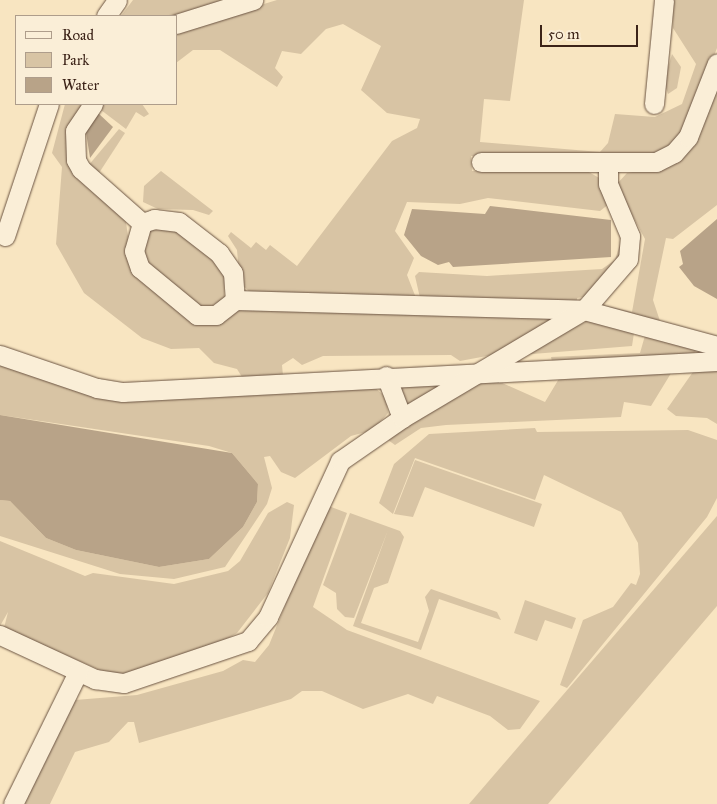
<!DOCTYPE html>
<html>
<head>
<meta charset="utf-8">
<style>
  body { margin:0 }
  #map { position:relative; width:717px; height:804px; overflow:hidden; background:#f8e5c1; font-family:"IM FELL Great Primer",serif }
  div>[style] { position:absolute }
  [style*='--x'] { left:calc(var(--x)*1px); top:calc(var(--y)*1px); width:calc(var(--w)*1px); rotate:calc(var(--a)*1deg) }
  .green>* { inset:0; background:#d8c4a4 }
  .water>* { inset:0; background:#b8a388 }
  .roads { filter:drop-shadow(0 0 1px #6b5442) drop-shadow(0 0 1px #6b5442) }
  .minor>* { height:19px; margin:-9.5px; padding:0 9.5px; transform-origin:9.5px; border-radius:9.5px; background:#faeed7 }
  span { translate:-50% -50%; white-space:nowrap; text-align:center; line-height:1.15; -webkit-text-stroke:4px #faeed7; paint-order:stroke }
  .legend { position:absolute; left:15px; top:15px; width:162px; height:90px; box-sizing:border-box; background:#faeed7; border:1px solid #ae9d8b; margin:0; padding:6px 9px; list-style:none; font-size:15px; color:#3c2318 }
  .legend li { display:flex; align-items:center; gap:10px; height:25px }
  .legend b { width:25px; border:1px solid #ae9d8b }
  .scale { position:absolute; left:540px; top:25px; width:98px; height:22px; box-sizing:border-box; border:2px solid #3c2318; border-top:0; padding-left:6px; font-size:15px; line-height:18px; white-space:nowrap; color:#3c2318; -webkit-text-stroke:4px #faeed7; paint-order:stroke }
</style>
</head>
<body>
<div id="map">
  <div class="green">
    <div style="clip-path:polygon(133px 0,239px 0,176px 16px,121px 16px)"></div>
    <div style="clip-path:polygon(277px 0,524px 0,510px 101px,484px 99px,480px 142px,600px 152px,608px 143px,615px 114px,655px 117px,682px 104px,696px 64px,673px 28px,672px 0,717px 0,717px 48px,685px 129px,667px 150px,654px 157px,471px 156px,472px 171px,587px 171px,601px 179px,609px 204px,600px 211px,488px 198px,460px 204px,407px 202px,395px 231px,414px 258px,407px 275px,416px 298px,250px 292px,240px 283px,237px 250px,228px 236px,231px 232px,251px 248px,256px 242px,266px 250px,270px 245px,297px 266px,392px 141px,417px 128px,420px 119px,387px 113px,361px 90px,381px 46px,343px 24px,326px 29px,301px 54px,282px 51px,275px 68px,283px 77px,277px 87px,220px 50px,193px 50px,176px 63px,176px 31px)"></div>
    <div style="clip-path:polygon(672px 54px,681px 67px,677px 88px,668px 94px,664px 81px)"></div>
    <div style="clip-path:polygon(717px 80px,717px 205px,673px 239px,666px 238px,653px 300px,660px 321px,604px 309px,602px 305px,632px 312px,645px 239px,616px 185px,627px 173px,661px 167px)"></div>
    <div style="clip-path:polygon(65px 104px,85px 104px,69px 136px,125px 216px,133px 269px,193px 322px,208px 324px,236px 309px,554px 317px,503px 353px,460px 361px,451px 355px,323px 356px,302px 365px,293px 358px,282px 365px,283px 376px,242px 377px,237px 369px,214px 363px,199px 348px,171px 349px,142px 338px,84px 293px,56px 244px,62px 167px,52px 153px)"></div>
    <div style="clip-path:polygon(100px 104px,142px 104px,149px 114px,144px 117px,136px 112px,126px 129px,97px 107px)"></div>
    <div style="clip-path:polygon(119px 129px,125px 133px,99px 173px,88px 166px)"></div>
    <div style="clip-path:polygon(161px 171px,213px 211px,209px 215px,193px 210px,158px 209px,143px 202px,144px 186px)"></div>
    <div style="clip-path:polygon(172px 226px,217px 258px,225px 275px,224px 300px,202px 310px,147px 267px,140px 242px,142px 236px,152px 227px)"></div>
    <div style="clip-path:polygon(621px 241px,626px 248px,591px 296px,577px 298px,577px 305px,420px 298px,415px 276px,419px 272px,487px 276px,602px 269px,615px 260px)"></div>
    <div style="clip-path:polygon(589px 320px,634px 333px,632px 346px,520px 355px)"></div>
    <div style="clip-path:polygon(646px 332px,700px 347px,694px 353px,552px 362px,551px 357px,640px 353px)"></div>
    <div style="clip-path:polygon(0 362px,119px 399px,369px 383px,386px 397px,388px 413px,373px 430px,351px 436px,295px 478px,281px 472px,270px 456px,264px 457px,272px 488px,267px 504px,225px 567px,174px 579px,120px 574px,0 536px,0 500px,10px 501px,46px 538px,76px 550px,159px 567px,209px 559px,243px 527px,257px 502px,258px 484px,232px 453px,209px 446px,0 415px)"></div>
    <div style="clip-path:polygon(695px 369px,717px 370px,717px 424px,707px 418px,676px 416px,667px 409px)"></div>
    <div style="clip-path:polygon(673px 370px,651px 406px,624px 402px,621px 417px,446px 425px,421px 428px,395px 445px,388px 440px,460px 390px,491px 378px,545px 402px,560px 377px)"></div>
    <div style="clip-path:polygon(454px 377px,405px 407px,398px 392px,401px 380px)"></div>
    <div style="clip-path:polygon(535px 428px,537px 432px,688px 430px,717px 440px,717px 498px,707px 517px,567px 688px,560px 685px,583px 620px,613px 607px,631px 583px,636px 585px,640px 574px,638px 543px,621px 512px,544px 475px,535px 500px,415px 458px,393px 514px,379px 503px,394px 464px,429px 434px)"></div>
    <div style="clip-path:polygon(415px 460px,542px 504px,534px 527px,425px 487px,413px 517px,394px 514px)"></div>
    <div style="clip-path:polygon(287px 502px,294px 505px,290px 538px,268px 593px,237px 633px,213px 647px,137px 673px,109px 674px,4px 628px,8px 612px,0 626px,0 541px,85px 576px,93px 573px,174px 584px,228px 571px,240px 561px,268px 513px)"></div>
    <div style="clip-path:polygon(326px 505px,347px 513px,313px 607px,347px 630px,540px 701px,520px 729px,508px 730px,490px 716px,437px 696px,433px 704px,408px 694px,363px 709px,322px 691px,302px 691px,291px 699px,139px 743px,134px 722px,128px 722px,109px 742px,75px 752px,50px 804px,22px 804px,75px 700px,137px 695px,223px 671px,243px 660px,255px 662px,269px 645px)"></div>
    <div style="clip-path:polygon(350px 513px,400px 531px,404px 537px,388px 583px,374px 588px,361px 623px,418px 642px,429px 611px,425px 597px,431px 589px,497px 612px,501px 620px,439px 599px,421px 650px,353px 626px,388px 530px,354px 618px,345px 617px,337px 609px,336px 593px,323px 585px)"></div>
    <div style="clip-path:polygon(717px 516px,717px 606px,548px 804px,469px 804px)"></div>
    <div style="clip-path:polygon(525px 600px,576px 618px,572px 629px,545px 620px,537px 641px,514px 633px)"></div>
  </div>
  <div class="water">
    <div style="clip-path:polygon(98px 113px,113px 127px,90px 158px,86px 132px)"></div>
    <div style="clip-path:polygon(490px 206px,611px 220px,611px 257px,453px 267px,449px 262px,438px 265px,421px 256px,404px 235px,412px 209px,485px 214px)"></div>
    <div style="clip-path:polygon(717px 219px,717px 299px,694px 286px,679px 267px,683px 264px,680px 251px)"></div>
    <div style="clip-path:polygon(0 415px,232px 453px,258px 484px,257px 502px,243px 527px,209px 559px,159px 567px,76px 550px,46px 538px,10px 501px,0 500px)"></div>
  </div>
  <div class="roads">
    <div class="minor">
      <div style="--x:106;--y:16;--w:19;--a:-55"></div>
      <div style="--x:176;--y:24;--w:81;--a:-17.3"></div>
      <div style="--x:93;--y:104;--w:32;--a:124"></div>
      <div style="--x:75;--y:131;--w:29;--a:88"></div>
      <div style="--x:76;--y:160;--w:10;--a:61"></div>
      <div style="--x:81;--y:169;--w:81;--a:41.5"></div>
      <div style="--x:142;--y:223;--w:29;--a:106"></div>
      <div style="--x:134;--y:251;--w:18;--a:71"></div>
      <div style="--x:140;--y:268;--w:74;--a:39.5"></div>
      <div style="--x:197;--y:315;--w:19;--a:0"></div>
      <div style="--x:216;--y:315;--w:24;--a:-38"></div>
      <div style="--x:235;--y:300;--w:349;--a:1.6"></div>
      <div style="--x:584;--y:310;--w:138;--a:15.1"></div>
      <div style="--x:654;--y:104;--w:104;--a:-84.5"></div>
      <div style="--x:481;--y:162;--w:175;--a:0"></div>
      <div style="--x:656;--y:162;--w:20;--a:-27"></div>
      <div style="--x:674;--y:153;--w:21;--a:-49"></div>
      <div style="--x:688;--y:137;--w:79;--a:-68.6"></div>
      <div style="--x:142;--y:223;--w:13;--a:-18"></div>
      <div style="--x:154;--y:219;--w:25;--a:7"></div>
      <div style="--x:179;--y:222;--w:51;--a:37.8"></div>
      <div style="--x:219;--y:253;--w:24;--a:55"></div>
      <div style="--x:233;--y:273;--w:27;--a:86"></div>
      <div style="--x:5;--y:236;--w:139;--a:-71.6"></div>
      <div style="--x:0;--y:355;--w:102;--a:18.8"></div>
      <div style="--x:97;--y:388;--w:26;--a:9"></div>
      <div style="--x:123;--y:392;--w:595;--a:-2.99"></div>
      <div style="--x:386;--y:376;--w:45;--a:69.1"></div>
      <div style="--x:0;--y:635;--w:105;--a:24.9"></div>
      <div style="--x:95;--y:679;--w:29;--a:8"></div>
      <div style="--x:124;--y:683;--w:131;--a:-18.7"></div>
      <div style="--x:248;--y:641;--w:31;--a:-50"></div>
      <div style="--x:268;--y:617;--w:172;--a:-65.2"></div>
      <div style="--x:340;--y:461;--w:75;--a:-34.7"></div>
      <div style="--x:402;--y:418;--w:212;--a:-30.7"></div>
      <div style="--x:584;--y:310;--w:67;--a:-49.2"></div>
      <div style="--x:628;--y:259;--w:23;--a:-85"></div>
      <div style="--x:630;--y:236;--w:56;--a:-112.9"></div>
      <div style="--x:608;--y:184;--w:18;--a:-90"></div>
      <div style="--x:13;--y:804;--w:147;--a:-63.8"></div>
    </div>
  </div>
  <ul class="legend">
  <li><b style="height:6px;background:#faeed7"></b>Road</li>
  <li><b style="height:14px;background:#d8c4a4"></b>Park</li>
  <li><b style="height:14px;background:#b8a388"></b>Water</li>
  </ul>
  <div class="scale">50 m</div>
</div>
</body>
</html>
